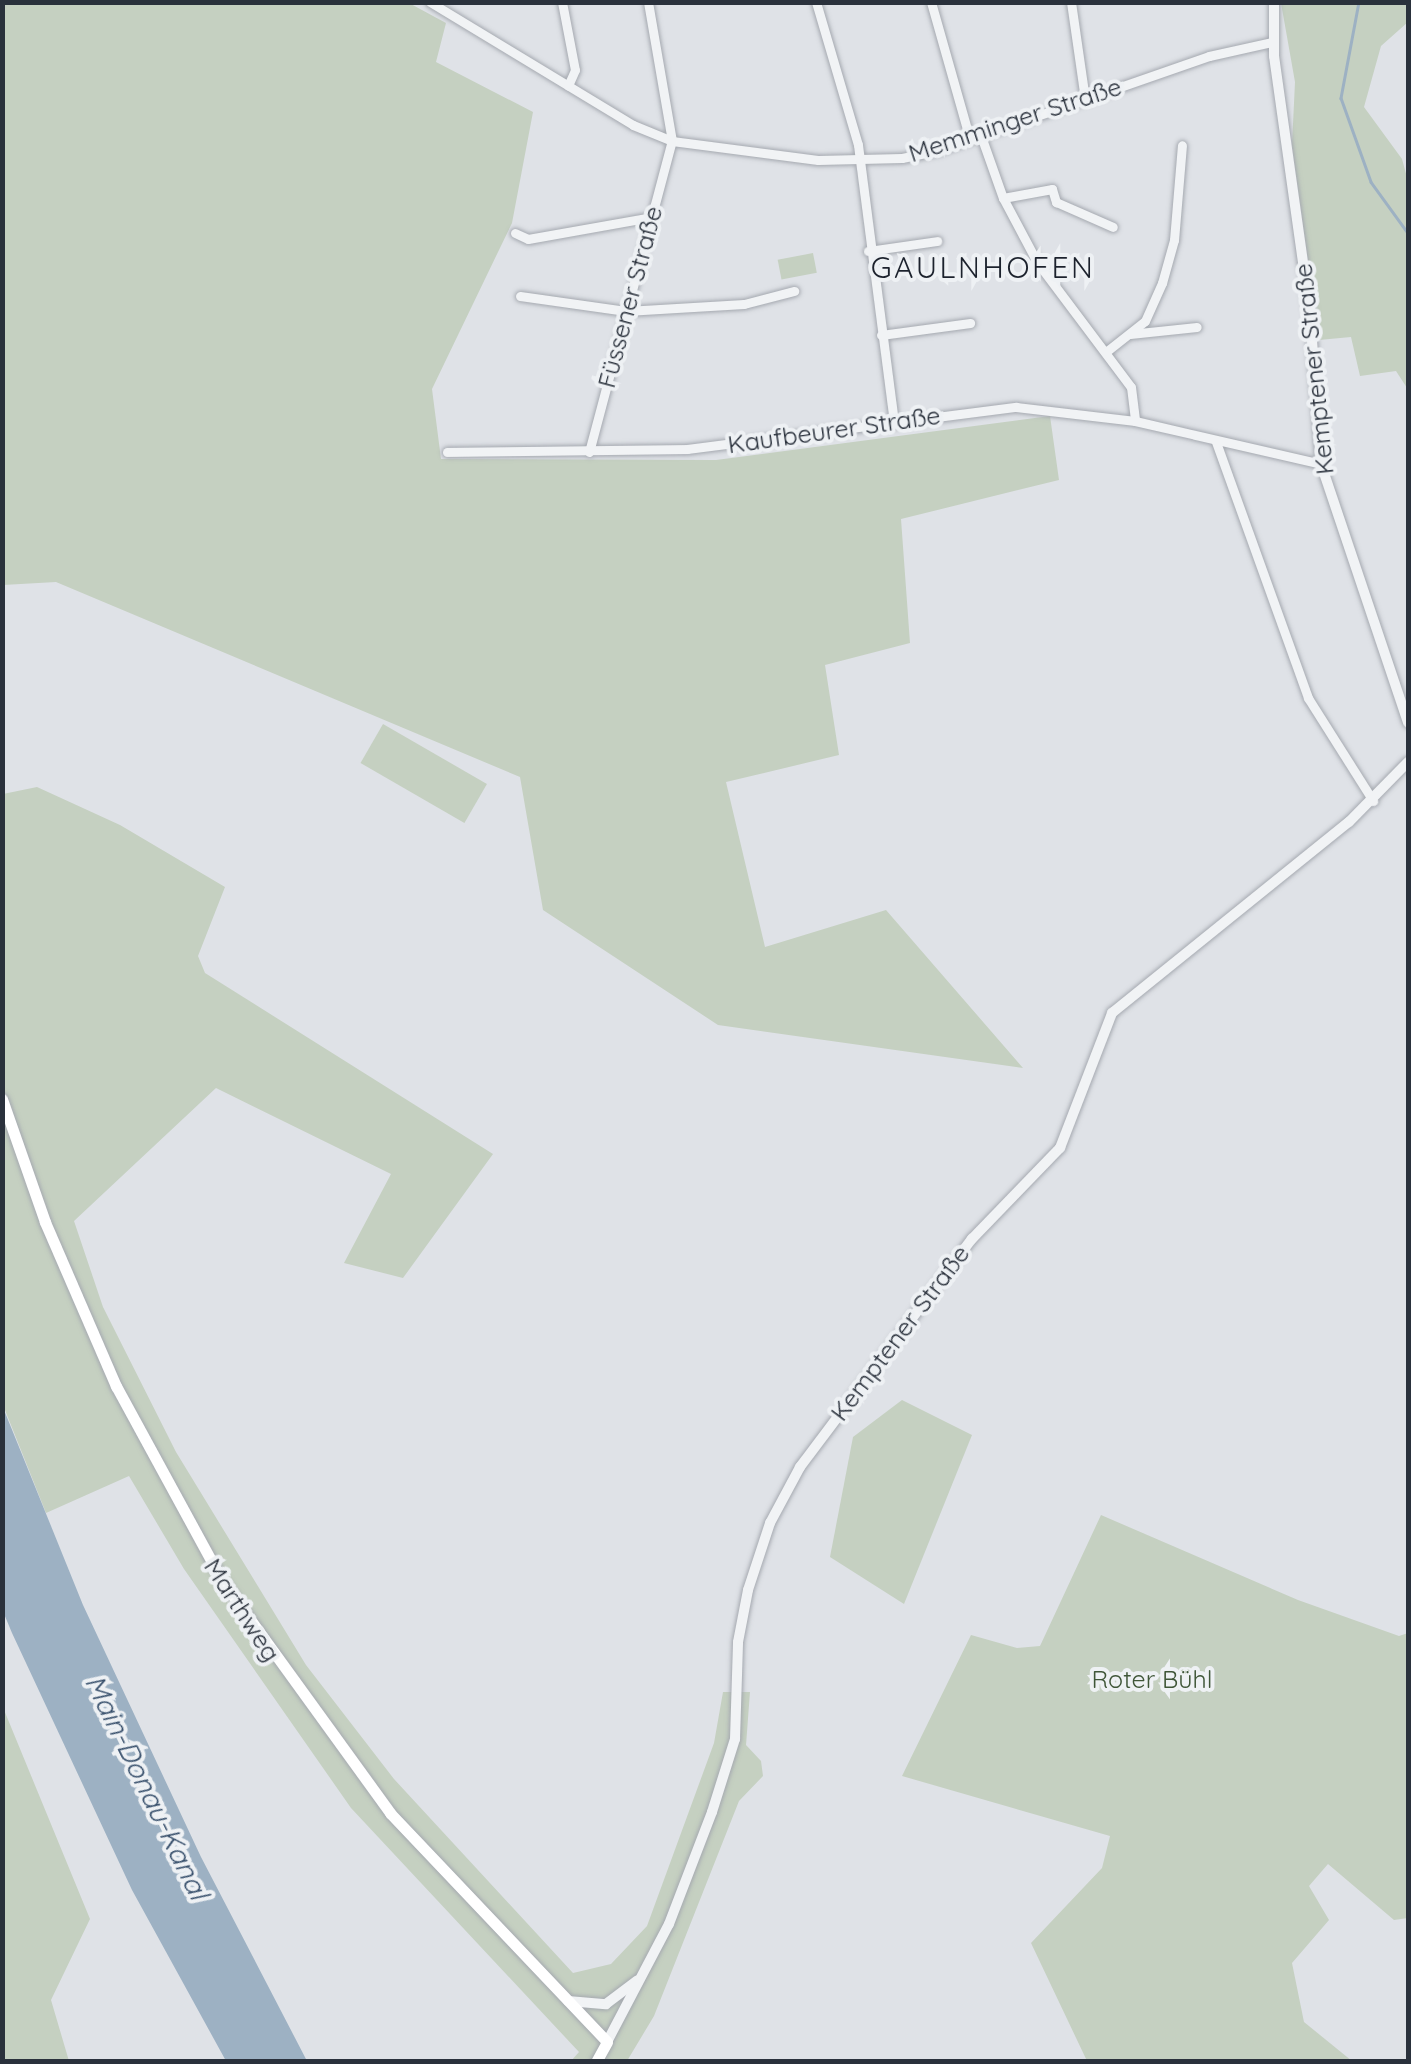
<!DOCTYPE html>
<html>
<head>
<meta charset="utf-8">
<style>
  body { margin:0 }
  #map { position:relative; width:1411px; height:2064px; overflow:hidden; background:#dfe2e7; font-family:Quicksand,sans-serif }
  div>[style] { position:absolute }
  [style*='--x'] { left:calc(var(--x)*1px); top:calc(var(--y)*1px); width:calc(var(--w)*1px); rotate:calc(var(--a)*1deg) }
  .green>* { inset:0; background:#c5d0c1; transform-origin:0 0 }
  .water>* { inset:0; background:#9db1c3 }
  .stream>* { height:2.5px; margin:-1.25px; padding:0 1.25px; transform-origin:1.25px; border-radius:1.25px; background:#9db1c3 }
  .roads { filter:drop-shadow(0 0 2px #a5a9b0) drop-shadow(0 0 2px #a5a9b0) }
  .minor>* { height:9px; margin:-4.5px; padding:0 4.5px; transform-origin:4.5px; border-radius:4.5px; background:#f1f3f5 }
  .tertiary>* { height:10px; margin:-5px; padding:0 5px; transform-origin:5px; border-radius:5px; background:#f1f3f5 }
  .secondary>* { height:11px; margin:-5.5px; padding:0 5.5px; transform-origin:5.5px; border-radius:5.5px; background:#fff }
  span { translate:-50% -50%; white-space:nowrap; text-align:center; line-height:1.15; -webkit-text-stroke:8px #eef1f4; paint-order:stroke }
  .street-label { font-size:25px; color:#2a313c }
  .park-label { font-size:25px; color:#3f5638 }
  .water-label { font-size:28px; color:#38506c; font-style:italic }
  .quarter-label { font-size:30px; color:#1c222d; letter-spacing:2.5px }
  .frame { position:absolute; inset:0; border:5px solid #2a313c; pointer-events:none }
</style>
</head>
<body>
<div id="map">
  <div class="green">
    <div style="clip-path:polygon(2px 3px,409px 3px,446px 23px,436px 62px,533px 112px,512px 223px,432px 389px,441px 459px,716px 460px,1050px 416px,1059px 480px,901px 519px,910px 643px,825px 665px,839px 755px,726px 782px,765px 947px,886px 910px,1023px 1068px,718px 1025px,543px 910px,520px 777px,56px 582px,3px 585px)"></div>
    <div style="clip-path:polygon(1281px 3px,1408px 3px,1408px 22px,1381px 46px,1364px 107px,1402px 159px,1408px 181px,1407px 388px,1396px 371px,1360px 376px,1351px 337px,1319px 340px,1292px 145px,1295px 82px)"></div>
    <div style="left:813px;top:253px;width:20px;height:36px;rotate:79deg"></div>
    <div style="left:383px;top:724px;width:120px;height:45px;rotate:30deg"></div>
    <div style="clip-path:polygon(37px 787px,120px 825px,225px 887px,198px 956px,205px 973px,493px 1154px,403px 1278px,344px 1263px,391px 1174px,216px 1088px,74px 1221px,103px 1307px,176px 1452px,306px 1665px,394px 1779px,573px 1973px,611px 1964px,647px 1926px,714px 1743px,723px 1692px,750px 1692px,746px 1745px,761px 1761px,763px 1776px,739px 1801px,654px 2016px,627px 2061px,571px 2061px,579px 2052px,351px 1808px,184px 1569px,129px 1476px,46px 1513px,3px 1405px,3px 794px)"></div>
    <div style="clip-path:polygon(902px 1400px,972px 1435px,904px 1604px,830px 1557px,853px 1437px)"></div>
    <div style="clip-path:polygon(1101px 1515px,1298px 1600px,1399px 1636px,1408px 1633px,1408px 1918px,1394px 1920px,1328px 1864px,1309px 1886px,1329px 1920px,1292px 1963px,1304px 2022px,1352px 2061px,1087px 2061px,1031px 1943px,1102px 1868px,1110px 1836px,902px 1776px,971px 1635px,1017px 1648px,1040px 1646px)"></div>
    <div style="clip-path:polygon(2px 1705px,90px 1919px,51px 2000px,69px 2061px,3px 2061px)"></div>
  </div>
  <div class="water">
    <div style="clip-path:polygon(2px 1405px,83px 1605px,201px 1857px,307px 2061px,226px 2061px,132px 1890px,12px 1633px,2px 1609px)"></div>
  </div>
  <div class="stream">
    <div style="--x:1359;--y:2;--w:98;--a:100.6"></div>
    <div style="--x:1341;--y:98;--w:89;--a:70.3"></div>
    <div style="--x:1371;--y:182;--w:63;--a:54"></div>
  </div>
  <div class="roads">
    <div class="minor">
      <div style="--x:430;--y:2;--w:237;--a:31.2"></div>
      <div style="--x:633;--y:125;--w:42;--a:22.3"></div>
      <div style="--x:672;--y:141;--w:147;--a:7.4"></div>
      <div style="--x:818;--y:160;--w:84;--a:-1.4"></div>
      <div style="--x:902;--y:158;--w:38;--a:-12"></div>
      <div style="--x:939;--y:150;--w:286;--a:-19.2"></div>
      <div style="--x:1209;--y:56;--w:65;--a:-12.5"></div>
      <div style="--x:562;--y:2;--w:69;--a:79.2"></div>
      <div style="--x:575;--y:70;--w:17;--a:114"></div>
      <div style="--x:816;--y:2;--w:149;--a:73.6"></div>
      <div style="--x:858;--y:145;--w:281;--a:82.6"></div>
      <div style="--x:931;--y:2;--w:143;--a:74.2"></div>
      <div style="--x:1071;--y:2;--w:98;--a:81.8"></div>
      <div style="--x:981;--y:136;--w:66;--a:70.5"></div>
      <div style="--x:1003;--y:198;--w:72;--a:62"></div>
      <div style="--x:1037;--y:262;--w:156;--a:53.1"></div>
      <div style="--x:1131;--y:387;--w:34;--a:83"></div>
      <div style="--x:1003;--y:198;--w:50;--a:-10.4"></div>
      <div style="--x:1052;--y:189;--w:14;--a:73"></div>
      <div style="--x:1056;--y:202;--w:62;--a:23.7"></div>
      <div style="--x:515;--y:233;--w:14;--a:25"></div>
      <div style="--x:528;--y:239;--w:125;--a:-10.1"></div>
      <div style="--x:868;--y:251;--w:70;--a:-8.2"></div>
      <div style="--x:520;--y:296;--w:107;--a:8.1"></div>
      <div style="--x:626;--y:311;--w:118;--a:-3.4"></div>
      <div style="--x:744;--y:304;--w:52;--a:-14.6"></div>
      <div style="--x:1130;--y:334;--w:67;--a:-6"></div>
      <div style="--x:881;--y:335;--w:90;--a:-7.7"></div>
      <div style="--x:1107;--y:351;--w:48;--a:-38.3"></div>
      <div style="--x:1145;--y:321;--w:42;--a:-65.9"></div>
      <div style="--x:1162;--y:283;--w:45;--a:-74.4"></div>
      <div style="--x:1174;--y:240;--w:95;--a:-85.2"></div>
      <div style="--x:1216;--y:442;--w:272;--a:70.2"></div>
      <div style="--x:1308;--y:698;--w:122;--a:57.7"></div>
      <div style="--x:447;--y:452;--w:240;--a:-0.7"></div>
      <div style="--x:687;--y:449;--w:332;--a:-7.3"></div>
      <div style="--x:1016;--y:407;--w:120;--a:6.7"></div>
      <div style="--x:1135;--y:421;--w:191;--a:13"></div>
      <div style="--x:589;--y:452;--w:322;--a:-75.1"></div>
      <div style="--x:672;--y:141;--w:141;--a:-99.8"></div>
    </div>
    <div class="tertiary">
      <div style="--x:1274;--y:2;--w:54;--a:90"></div>
      <div style="--x:1274;--y:56;--w:260;--a:82"></div>
      <div style="--x:1310;--y:313;--w:151;--a:85.8"></div>
      <div style="--x:1321;--y:464;--w:273;--a:71.4"></div>
      <div style="--x:568;--y:2001;--w:38;--a:5"></div>
      <div style="--x:606;--y:2004;--w:39;--a:-37"></div>
      <div style="--x:607;--y:2042;--w:133;--a:-62.3"></div>
      <div style="--x:669;--y:1924;--w:120;--a:-69"></div>
      <div style="--x:712;--y:1812;--w:77;--a:-72.5"></div>
      <div style="--x:735;--y:1739;--w:97;--a:-88.2"></div>
      <div style="--x:738;--y:1642;--w:53;--a:-79.1"></div>
      <div style="--x:748;--y:1590;--w:71;--a:-71.8"></div>
      <div style="--x:770;--y:1523;--w:64;--a:-61.8"></div>
      <div style="--x:800;--y:1467;--w:286;--a:-53"></div>
      <div style="--x:972;--y:1239;--w:127;--a:-46"></div>
      <div style="--x:1060;--y:1148;--w:145;--a:-68.9"></div>
      <div style="--x:1112;--y:1013;--w:304;--a:-38.9"></div>
      <div style="--x:1349;--y:822;--w:84;--a:-45.5"></div>
    </div>
    <div class="secondary">
      <div style="--x:2;--y:1099;--w:130;--a:70.7"></div>
      <div style="--x:45;--y:1222;--w:179;--a:66.6"></div>
      <div style="--x:116;--y:1386;--w:223;--a:61.4"></div>
      <div style="--x:223;--y:1582;--w:285;--a:54.1"></div>
      <div style="--x:390;--y:1813;--w:315;--a:46.5"></div>
      <div style="--x:607;--y:2042;--w:23;--a:119"></div>
    </div>
  </div>
  <div class="street-label">
    <span style="left:1015px;top:120px;rotate:-18deg">Memminger Straße</span>
    <span style="left:630px;top:297px;rotate:-75deg">Füssener Straße</span>
    <span style="left:1314px;top:369px;rotate:-96deg">Kemptener Straße</span>
    <span style="left:834px;top:430px;rotate:-8deg">Kaufbeurer Straße</span>
    <span style="left:900px;top:1333px;rotate:-53deg">Kemptener Straße</span>
    <span style="left:242px;top:1610px;rotate:57deg">Marthweg</span>
  </div>
  <div class="park-label">
    <span style="left:1152px;top:1679px">Roter Bühl</span>
  </div>
  <div class="water-label">
    <span style="left:147px;top:1787px;rotate:64deg">Main-Donau-Kanal</span>
  </div>
  <div class="quarter-label">
    <span style="left:983px;top:267px">GAULNHOFEN</span>
  </div>
  <div class="frame"></div>
</div>
</body>
</html>
